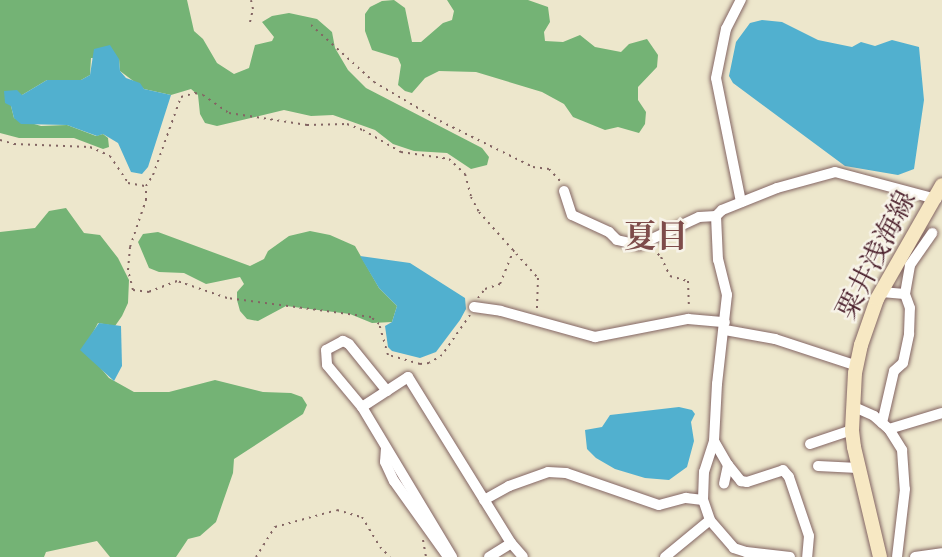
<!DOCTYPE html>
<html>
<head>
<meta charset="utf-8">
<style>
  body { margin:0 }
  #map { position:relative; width:942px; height:557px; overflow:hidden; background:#ede7cc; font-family:Vollkorn,"Noto Serif JP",serif }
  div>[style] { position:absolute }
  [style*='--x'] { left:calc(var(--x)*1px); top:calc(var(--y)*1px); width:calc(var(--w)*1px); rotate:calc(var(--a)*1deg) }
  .forest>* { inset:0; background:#74b375 }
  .water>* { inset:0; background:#51b0cf }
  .path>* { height:2px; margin-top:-1px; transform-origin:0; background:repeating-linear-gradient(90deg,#836563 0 2px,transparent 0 7px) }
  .roads { filter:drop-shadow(0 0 2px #836563) drop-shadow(0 0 2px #836563) }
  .street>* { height:10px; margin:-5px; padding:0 5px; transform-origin:5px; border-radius:5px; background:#fff }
  .secondary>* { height:14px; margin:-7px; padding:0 7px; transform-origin:7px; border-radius:7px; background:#f7e8c3 }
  span { translate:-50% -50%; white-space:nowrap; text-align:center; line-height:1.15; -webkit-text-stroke:5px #f7f3e8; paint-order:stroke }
  .street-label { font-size:28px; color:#4a1f2b }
  .quarter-label { font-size:32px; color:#7e4c4a; font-weight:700 }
</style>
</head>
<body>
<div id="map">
  <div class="forest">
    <div style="clip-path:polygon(0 0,187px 0,194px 31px,203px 39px,217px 63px,234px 74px,249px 68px,255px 45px,272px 41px,274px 37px,262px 22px,272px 16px,289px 13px,317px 19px,332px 32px,335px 48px,348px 70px,366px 88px,482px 148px,489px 157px,487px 165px,471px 169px,447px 153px,414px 151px,393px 144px,375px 130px,333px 115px,311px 116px,284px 110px,217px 126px,205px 123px,200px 114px,198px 95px,191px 89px,171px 95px,144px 89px,120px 71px,119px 59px,91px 58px,90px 75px,81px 80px,47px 80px,22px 95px,11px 106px,14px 118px,41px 126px,67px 125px,96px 136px,103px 134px,108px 138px,109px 147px,103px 149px,74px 138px,19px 138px,0 133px)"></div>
    <div style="clip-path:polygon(394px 0,405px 8px,412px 42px,421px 42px,443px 23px,452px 20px,454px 11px,447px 0,528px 0,548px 7px,550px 22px,544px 32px,545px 41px,563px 42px,580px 35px,595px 47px,621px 52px,629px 44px,647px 39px,658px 55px,657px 67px,638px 87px,638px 100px,646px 112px,645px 124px,639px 133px,618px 127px,605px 130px,573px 117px,564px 104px,542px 92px,476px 72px,439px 71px,425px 78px,412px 93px,405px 91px,398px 85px,401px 65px,398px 58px,372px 50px,365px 31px,365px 14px,370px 7px,382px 1px)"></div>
    <div style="clip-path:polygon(66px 208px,84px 233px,100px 235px,118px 258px,129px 280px,128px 303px,122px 316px,115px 326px,98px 323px,91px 336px,94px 360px,109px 378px,134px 392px,169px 392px,215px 380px,263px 392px,291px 393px,302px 397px,307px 405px,303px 414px,234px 459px,233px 473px,216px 522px,200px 536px,188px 539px,176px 557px,110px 557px,97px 541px,46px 552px,44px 557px,0 557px,0 232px,35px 228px,49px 211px)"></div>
    <div style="clip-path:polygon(310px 231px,330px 235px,355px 246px,379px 288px,397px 306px,392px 322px,372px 323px,350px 314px,286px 306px,258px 321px,247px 319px,240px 311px,237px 300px,237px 292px,244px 284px,240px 277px,206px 284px,184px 273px,159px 272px,149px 268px,138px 242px,143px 234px,158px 232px,250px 266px,264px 259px,268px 251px,289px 236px)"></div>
  </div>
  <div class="water">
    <div style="clip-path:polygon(762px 20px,782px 22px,818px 40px,852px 47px,861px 42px,875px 46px,892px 40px,919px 47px,924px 100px,914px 169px,898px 175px,845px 166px,733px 83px,729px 76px,736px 42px,750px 23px)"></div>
    <div style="clip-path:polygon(110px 45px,119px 59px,120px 71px,126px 78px,140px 83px,144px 89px,171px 95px,148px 167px,142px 174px,131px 172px,118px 143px,103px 134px,97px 136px,67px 125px,21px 124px,14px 118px,11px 106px,5px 103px,4px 91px,17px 90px,22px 95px,47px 80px,81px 80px,90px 75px,94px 49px)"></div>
    <div style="clip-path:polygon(360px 256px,410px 263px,465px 298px,466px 309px,460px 320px,436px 352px,420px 358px,392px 351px,388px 347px,385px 326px,392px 322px,397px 306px,379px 288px)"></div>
    <div style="clip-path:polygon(99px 323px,121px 326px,122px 366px,114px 381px,80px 350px)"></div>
    <div style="clip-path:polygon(679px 407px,692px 410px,695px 414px,691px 422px,694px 441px,687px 467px,669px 480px,645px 478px,615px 469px,596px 458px,587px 449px,585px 430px,602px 427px,610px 415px)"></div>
  </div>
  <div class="path">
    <div style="--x:250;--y:22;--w:13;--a:-77"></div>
    <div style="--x:253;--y:9;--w:9;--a:-103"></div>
    <div style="--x:311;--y:25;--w:85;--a:42.1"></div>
    <div style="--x:374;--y:82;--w:77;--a:30.6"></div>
    <div style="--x:440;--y:121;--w:104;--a:26.3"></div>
    <div style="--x:533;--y:167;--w:16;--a:7"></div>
    <div style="--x:549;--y:169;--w:16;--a:47"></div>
    <div style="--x:0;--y:140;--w:15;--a:16"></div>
    <div style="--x:14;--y:144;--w:76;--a:2.3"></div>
    <div style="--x:90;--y:147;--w:22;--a:24"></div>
    <div style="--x:110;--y:156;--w:32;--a:56"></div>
    <div style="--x:128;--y:183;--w:17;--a:10"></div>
    <div style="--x:653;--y:249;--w:11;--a:45"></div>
    <div style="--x:661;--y:257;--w:21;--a:65"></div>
    <div style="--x:670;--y:276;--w:19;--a:16"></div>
    <div style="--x:688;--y:281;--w:26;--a:88"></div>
    <div style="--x:478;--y:298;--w:11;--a:-52"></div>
    <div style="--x:485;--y:289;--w:16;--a:-18"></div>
    <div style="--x:500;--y:284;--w:38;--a:-68"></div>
    <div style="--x:470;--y:315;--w:49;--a:125"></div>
    <div style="--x:442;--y:355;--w:15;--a:148"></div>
    <div style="--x:429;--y:363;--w:9;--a:174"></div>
    <div style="--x:420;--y:364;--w:33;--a:-164"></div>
    <div style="--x:388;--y:355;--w:32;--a:-106"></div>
    <div style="--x:379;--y:324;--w:11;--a:-139"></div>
    <div style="--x:371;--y:317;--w:145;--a:-172.5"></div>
    <div style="--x:227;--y:298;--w:53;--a:-161.2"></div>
    <div style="--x:177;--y:281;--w:30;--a:159"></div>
    <div style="--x:149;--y:292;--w:16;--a:-173"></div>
    <div style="--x:133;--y:290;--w:21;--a:-104"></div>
    <div style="--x:128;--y:270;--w:23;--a:-85"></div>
    <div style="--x:130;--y:247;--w:50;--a:-71.2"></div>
    <div style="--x:146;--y:200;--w:14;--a:-90"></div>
    <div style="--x:146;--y:186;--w:13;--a:-58"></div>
    <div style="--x:153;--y:175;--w:83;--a:-70.3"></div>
    <div style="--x:181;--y:97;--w:15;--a:-16"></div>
    <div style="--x:195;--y:93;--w:8;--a:14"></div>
    <div style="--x:203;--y:95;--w:32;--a:35"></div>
    <div style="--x:229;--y:113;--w:79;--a:8.7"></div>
    <div style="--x:307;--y:125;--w:40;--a:-1.4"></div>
    <div style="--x:347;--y:124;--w:17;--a:21"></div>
    <div style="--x:363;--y:130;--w:44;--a:30.1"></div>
    <div style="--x:401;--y:152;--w:49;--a:8.3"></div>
    <div style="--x:449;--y:159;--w:22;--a:43"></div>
    <div style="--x:465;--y:174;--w:24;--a:75"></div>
    <div style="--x:471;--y:197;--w:17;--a:62"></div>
    <div style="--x:479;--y:212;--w:89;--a:48.2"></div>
    <div style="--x:538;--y:278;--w:33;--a:92"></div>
    <div style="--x:423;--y:540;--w:17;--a:80"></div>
    <div style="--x:256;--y:557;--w:36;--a:-58"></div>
    <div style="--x:275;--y:527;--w:64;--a:-15.3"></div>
    <div style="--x:337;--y:510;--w:26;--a:16"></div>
    <div style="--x:362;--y:517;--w:35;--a:59"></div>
    <div style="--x:380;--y:547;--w:14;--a:45"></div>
  </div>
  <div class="roads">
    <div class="street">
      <div style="--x:564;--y:191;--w:25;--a:72"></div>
      <div style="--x:572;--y:215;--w:41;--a:24.7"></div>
      <div style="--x:609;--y:232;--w:11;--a:45"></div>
      <div style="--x:617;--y:240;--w:23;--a:13"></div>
      <div style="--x:639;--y:245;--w:66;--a:-25"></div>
      <div style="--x:699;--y:217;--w:17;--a:-3"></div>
      <div style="--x:741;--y:202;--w:126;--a:-101.4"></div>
      <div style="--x:716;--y:78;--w:50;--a:-78.5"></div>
      <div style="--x:726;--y:29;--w:33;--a:-63"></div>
      <div style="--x:881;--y:292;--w:24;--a:5"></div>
      <div style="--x:474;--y:307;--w:27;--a:8"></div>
      <div style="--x:501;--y:311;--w:98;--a:15.5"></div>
      <div style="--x:595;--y:337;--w:95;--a:-11"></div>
      <div style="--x:688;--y:319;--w:37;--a:5"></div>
      <div style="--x:725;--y:330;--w:51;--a:10.2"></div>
      <div style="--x:775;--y:339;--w:86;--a:18.2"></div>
      <div style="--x:387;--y:391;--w:60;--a:-129"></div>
      <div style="--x:349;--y:344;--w:7;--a:-153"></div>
      <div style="--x:343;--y:341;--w:19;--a:152"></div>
      <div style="--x:326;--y:350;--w:15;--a:86"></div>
      <div style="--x:327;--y:365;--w:55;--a:50.2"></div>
      <div style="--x:362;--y:407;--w:175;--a:59"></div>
      <div style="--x:852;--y:406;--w:24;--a:24"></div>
      <div style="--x:874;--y:416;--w:20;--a:41"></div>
      <div style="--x:889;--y:429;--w:25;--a:58"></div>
      <div style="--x:902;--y:450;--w:39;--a:86"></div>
      <div style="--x:905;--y:489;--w:68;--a:96.7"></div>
      <div style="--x:362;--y:407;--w:55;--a:-33.1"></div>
      <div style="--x:408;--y:377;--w:195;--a:58.2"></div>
      <div style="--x:511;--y:543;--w:18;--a:49"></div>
      <div style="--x:882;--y:423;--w:53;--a:-77"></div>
      <div style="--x:894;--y:371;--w:12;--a:-42"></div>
      <div style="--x:903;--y:363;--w:30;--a:-78"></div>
      <div style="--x:909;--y:334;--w:26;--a:-88"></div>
      <div style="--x:910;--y:308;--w:15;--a:-110"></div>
      <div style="--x:905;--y:294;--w:29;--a:-80"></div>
      <div style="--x:910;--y:265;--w:39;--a:-55"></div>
      <div style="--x:889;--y:429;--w:55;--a:-16.8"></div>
      <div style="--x:714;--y:441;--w:28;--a:60"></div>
      <div style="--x:728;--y:465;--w:19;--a:102"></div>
      <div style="--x:810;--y:444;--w:44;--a:-18.4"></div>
      <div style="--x:386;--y:448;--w:14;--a:94"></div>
      <div style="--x:385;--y:462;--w:21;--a:65"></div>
      <div style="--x:394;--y:481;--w:90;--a:54.5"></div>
      <div style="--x:728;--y:465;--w:21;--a:51"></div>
      <div style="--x:741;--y:481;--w:6;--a:9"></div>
      <div style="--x:747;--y:482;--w:38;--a:-18"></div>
      <div style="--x:783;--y:470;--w:9;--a:49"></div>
      <div style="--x:789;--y:477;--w:62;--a:71.3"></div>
      <div style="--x:809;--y:536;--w:21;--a:95"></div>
      <div style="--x:818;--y:466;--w:40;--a:2.9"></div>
      <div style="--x:484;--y:500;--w:29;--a:-29"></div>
      <div style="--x:509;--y:486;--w:41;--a:-19.7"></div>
      <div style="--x:548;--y:472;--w:18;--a:3"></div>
      <div style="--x:566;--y:473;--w:98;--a:19"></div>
      <div style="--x:659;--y:505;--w:28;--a:-15"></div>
      <div style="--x:686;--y:498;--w:17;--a:7"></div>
      <div style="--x:489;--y:557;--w:26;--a:-32"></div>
      <div style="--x:665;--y:557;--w:58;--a:-39.4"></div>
      <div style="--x:790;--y:557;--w:44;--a:-173.5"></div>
      <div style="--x:746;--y:552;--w:13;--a:-162"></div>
      <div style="--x:734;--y:548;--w:37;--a:-131"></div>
      <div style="--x:710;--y:520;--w:21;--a:-109"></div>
      <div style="--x:703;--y:500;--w:28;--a:-88"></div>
      <div style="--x:704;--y:472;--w:33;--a:-72"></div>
      <div style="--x:714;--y:441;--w:57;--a:-87"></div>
      <div style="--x:717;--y:384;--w:90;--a:-83.6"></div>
      <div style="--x:727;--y:295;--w:36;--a:-104"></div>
      <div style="--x:718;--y:260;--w:44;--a:-92.6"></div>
      <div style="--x:716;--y:216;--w:8;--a:-45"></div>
      <div style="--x:722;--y:210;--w:59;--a:-21.8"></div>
      <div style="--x:777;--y:188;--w:60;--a:-15.4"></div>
      <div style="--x:835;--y:172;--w:105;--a:15"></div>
      <div style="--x:915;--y:557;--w:27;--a:-8"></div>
    </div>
    <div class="secondary">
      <div style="--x:880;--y:557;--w:113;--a:-103.3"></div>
      <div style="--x:854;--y:447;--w:17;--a:-97"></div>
      <div style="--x:852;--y:430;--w:57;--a:-87"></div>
      <div style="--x:855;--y:373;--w:29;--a:-78"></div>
      <div style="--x:861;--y:345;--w:49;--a:-70.8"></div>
      <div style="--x:877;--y:299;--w:131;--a:-60.3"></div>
    </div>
  </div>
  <div class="street-label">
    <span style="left:878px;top:256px;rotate:-63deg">粟井浅海線</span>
  </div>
  <div class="quarter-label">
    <span style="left:656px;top:239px">夏目</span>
  </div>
</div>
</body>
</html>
